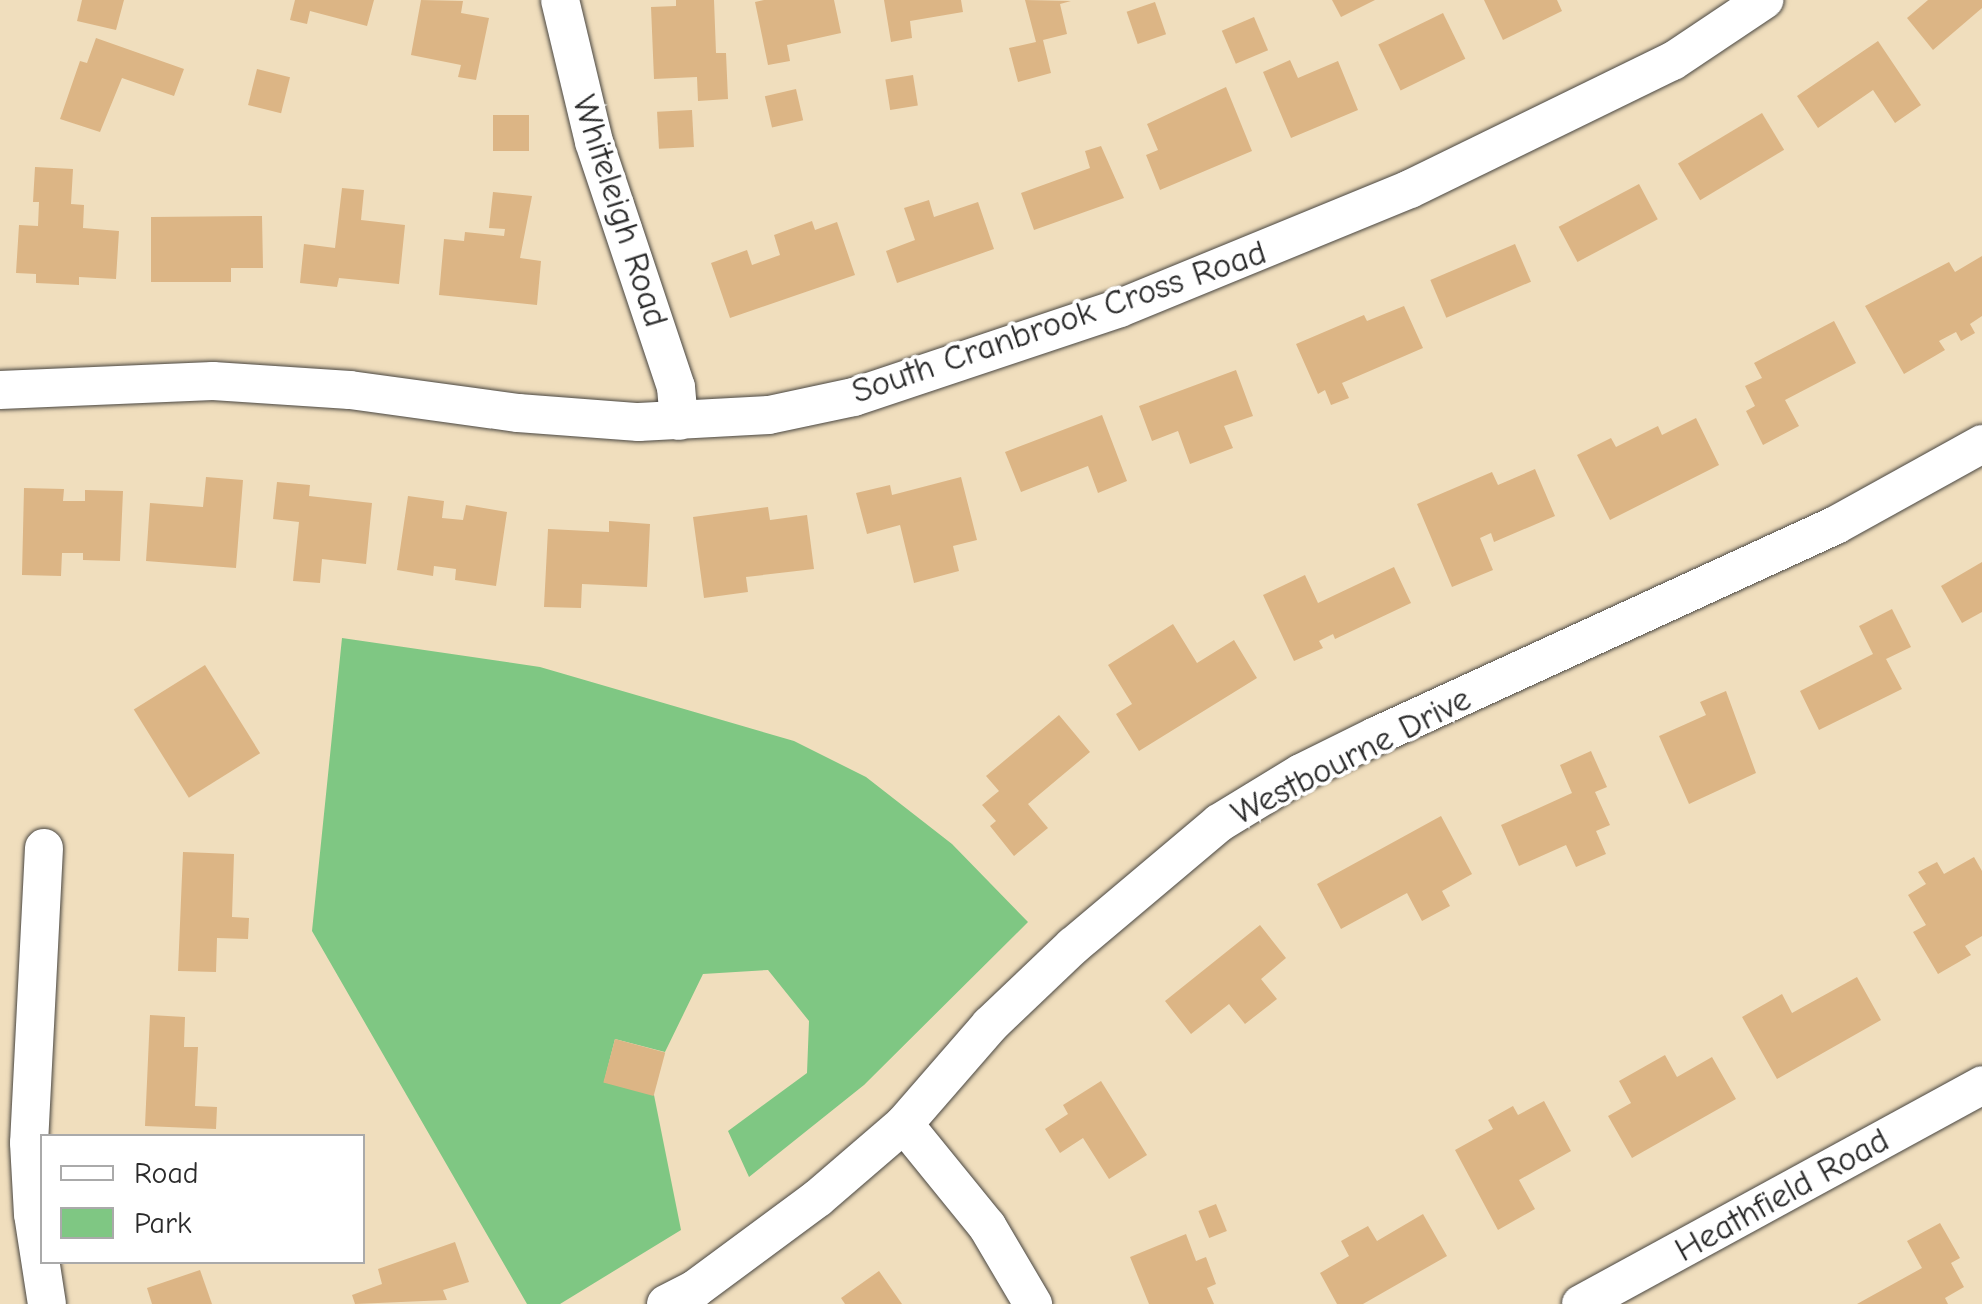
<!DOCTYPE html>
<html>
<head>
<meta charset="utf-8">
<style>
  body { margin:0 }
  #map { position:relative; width:1982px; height:1304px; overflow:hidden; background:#f0debd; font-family:"Comic Neue",sans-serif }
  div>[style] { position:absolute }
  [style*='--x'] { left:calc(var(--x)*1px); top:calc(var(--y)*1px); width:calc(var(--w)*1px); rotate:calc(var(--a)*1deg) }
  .green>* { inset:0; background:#7fc783 }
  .building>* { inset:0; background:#dcb585; transform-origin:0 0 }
  .roads { filter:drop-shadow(0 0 2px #494641) drop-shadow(0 0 2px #494641) }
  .minor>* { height:38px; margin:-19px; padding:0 19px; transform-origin:19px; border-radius:19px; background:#fff }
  span { translate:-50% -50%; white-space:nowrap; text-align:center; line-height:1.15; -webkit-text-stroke:8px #fff; paint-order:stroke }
  .street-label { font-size:35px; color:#2b2b2b }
  .legend { position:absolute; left:40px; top:1134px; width:325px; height:130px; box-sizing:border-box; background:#fff; border:2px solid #aaa; margin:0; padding:12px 18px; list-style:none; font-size:30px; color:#2b2b2b }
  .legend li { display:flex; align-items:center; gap:20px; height:50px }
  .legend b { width:50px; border:2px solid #aaa }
</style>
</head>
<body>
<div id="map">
  <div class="green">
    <div style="clip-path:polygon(342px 638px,540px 667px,794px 741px,866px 777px,952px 844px,1028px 922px,864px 1085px,749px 1177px,728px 1131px,807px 1073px,809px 1021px,768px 970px,703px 974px,665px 1052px,615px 1039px,604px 1082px,654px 1095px,681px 1230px,560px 1304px,527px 1304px,312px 931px)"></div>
  </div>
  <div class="building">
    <div style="clip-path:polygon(82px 0,124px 0,116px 30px,77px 21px)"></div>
    <div style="clip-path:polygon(295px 0,374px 0,367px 26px,310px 11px,307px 24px,290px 20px)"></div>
    <div style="clip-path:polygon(421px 0,463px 1px,461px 13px,489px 18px,476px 80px,458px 77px,461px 65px,411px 55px)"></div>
    <div style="clip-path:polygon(676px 0,714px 0,716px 53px,726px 53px,728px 99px,698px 101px,697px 77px,654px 79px,651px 7px,676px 6px)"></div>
    <div style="clip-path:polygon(764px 0,834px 0,841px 33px,787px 45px,790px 61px,768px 65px,755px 2px)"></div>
    <div style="clip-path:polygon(884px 0,961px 0,963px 12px,910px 21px,912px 38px,891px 42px)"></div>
    <div style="clip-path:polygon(1025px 0,1071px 1px,1060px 4px,1067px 34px,1043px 40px,1051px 73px,1018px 82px,1009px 48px,1036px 42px)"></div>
    <div style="clip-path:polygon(1332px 0,1375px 0,1341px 17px)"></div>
    <div style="clip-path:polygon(1484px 0,1557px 0,1562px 11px,1503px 40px)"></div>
    <div style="clip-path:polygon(1928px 0,1982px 0,1982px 8px,1933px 50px,1907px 18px)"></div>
    <div style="left:1155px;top:2px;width:34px;height:30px;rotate:71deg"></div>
    <div style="left:1443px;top:13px;width:51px;height:72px;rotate:64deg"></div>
    <div style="left:1254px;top:17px;width:36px;height:35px;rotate:67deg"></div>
    <div style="clip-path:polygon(96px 38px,184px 69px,174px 96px,122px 78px,100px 132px,60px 119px,80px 61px,87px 63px)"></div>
    <div style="clip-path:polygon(1878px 41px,1921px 105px,1895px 123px,1873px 90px,1818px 128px,1797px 96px)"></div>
    <div style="clip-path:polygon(1290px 60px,1298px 78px,1338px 61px,1358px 110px,1291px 138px,1263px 72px)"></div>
    <div style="left:257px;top:69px;width:34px;height:37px;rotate:14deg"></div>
    <div style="left:913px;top:75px;width:31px;height:28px;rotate:81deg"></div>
    <div style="clip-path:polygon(1226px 87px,1252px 151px,1160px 190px,1146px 155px,1158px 150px,1147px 124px)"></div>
    <div style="left:796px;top:89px;width:32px;height:32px;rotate:77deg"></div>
    <div style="left:692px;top:110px;width:37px;height:35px;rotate:87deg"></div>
    <div style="left:1762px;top:113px;width:43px;height:98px;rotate:59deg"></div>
    <div style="left:493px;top:115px;width:36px;height:36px"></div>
    <div style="clip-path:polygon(1101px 146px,1124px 198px,1034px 230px,1021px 193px,1090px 168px,1085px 151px)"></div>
    <div style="clip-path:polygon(35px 167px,73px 169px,71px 204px,84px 205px,83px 228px,119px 231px,116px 279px,79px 277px,79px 285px,36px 283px,36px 274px,16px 273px,19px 225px,38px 226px,39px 202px,33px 202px)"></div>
    <div style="left:1639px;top:184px;width:40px;height:91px;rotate:62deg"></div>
    <div style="clip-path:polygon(342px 188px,364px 190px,361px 220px,405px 225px,399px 284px,339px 278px,337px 287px,300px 283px,304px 244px,335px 248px)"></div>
    <div style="clip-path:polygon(493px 192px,532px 196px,520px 258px,541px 261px,537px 305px,439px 295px,444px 239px,464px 241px,465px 232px,504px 236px,505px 229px,489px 228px)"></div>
    <div style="clip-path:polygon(929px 200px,934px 217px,978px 202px,994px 249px,897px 283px,886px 251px,915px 240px,904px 208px)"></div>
    <div style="clip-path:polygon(262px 216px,263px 268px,231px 268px,231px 282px,151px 282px,151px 217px)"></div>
    <div style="clip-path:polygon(812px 221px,815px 230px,837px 222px,855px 275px,730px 318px,711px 263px,747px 250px,752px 265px,780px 255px,774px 235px)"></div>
    <div style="left:1515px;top:244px;width:41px;height:92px;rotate:67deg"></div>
    <div style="clip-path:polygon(1982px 256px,1982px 316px,1970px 324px,1975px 333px,1961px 341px,1956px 332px,1939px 341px,1945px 350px,1904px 374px,1865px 306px,1949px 262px,1955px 272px)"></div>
    <div style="clip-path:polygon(1404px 306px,1423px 348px,1342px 383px,1349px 398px,1331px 405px,1325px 390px,1318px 394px,1296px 344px,1364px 315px,1367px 321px)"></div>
    <div style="clip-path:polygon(1834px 321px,1856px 363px,1785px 400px,1799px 426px,1763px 445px,1746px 411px,1755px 406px,1745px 386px,1762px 378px,1754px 363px)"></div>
    <div style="clip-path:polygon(1236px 370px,1253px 416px,1224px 426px,1233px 448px,1190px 464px,1178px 431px,1152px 441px,1139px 406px)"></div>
    <div style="clip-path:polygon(1102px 415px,1127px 481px,1098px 493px,1088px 466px,1021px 492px,1005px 452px)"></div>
    <div style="clip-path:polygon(1696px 418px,1719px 465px,1610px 520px,1577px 455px,1611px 438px,1616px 447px,1658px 426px,1662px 435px)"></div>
    <div style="clip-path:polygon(1535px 469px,1555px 516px,1494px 542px,1491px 533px,1480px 538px,1493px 570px,1452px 587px,1417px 504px,1492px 472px,1498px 485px)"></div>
    <div style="clip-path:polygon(206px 477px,243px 480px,236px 568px,146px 561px,150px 503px,203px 507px)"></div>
    <div style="clip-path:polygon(961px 477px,977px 540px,953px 546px,959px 571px,914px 583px,900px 525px,867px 534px,856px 493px,890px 485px,892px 495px)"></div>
    <div style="clip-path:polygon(277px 482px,310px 485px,309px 496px,372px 503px,366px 564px,322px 559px,320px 583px,293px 581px,299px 522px,273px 519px)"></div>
    <div style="clip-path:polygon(24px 488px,64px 489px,63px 501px,85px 501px,85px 490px,123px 491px,120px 561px,83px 560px,83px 553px,62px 553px,61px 576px,22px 575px)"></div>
    <div style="clip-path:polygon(408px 496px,444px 501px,442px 518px,463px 520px,466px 505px,507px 512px,496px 586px,455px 580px,456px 569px,434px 566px,433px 576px,397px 570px)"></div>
    <div style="clip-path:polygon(768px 507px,770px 520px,807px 515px,814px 569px,746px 577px,748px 592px,704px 598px,693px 517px)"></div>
    <div style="clip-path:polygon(609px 521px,650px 524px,647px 587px,582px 584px,581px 608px,544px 607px,548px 529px,609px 532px)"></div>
    <div style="clip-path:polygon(1982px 562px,1982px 612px,1962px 623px,1941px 586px)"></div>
    <div style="clip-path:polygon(1394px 567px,1411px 603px,1335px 639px,1333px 634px,1319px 641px,1323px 648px,1294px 661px,1263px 595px,1305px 575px,1318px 603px)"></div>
    <div style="clip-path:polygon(1892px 609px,1911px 647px,1886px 659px,1902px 689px,1819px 730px,1800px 691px,1873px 654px,1859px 626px)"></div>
    <div style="clip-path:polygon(1173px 624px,1197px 663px,1234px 640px,1257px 678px,1139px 751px,1116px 714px,1132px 704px,1108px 665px)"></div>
    <div style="left:205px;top:665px;width:104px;height:84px;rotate:58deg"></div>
    <div style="clip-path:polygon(1726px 691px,1756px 773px,1689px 804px,1659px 736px,1706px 715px,1700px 702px)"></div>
    <div style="clip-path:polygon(1059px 715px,1090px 752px,1028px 804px,1048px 828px,1014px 856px,990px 826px,996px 821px,982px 805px,999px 791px,986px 776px)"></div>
    <div style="clip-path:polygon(1591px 751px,1607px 787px,1595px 792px,1610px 825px,1596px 831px,1606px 854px,1576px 867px,1566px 845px,1519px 866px,1501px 825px,1572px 793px,1560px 765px)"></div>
    <div style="clip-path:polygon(1441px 816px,1472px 874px,1442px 891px,1450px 906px,1422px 921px,1407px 893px,1341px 929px,1317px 884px)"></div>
    <div style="clip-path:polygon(183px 852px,234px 854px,232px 917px,249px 918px,248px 939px,217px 938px,216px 972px,178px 971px)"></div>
    <div style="clip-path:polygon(1974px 857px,1982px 871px,1982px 936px,1965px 946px,1971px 955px,1938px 974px,1913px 932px,1926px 925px,1908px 895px,1926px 884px,1918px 872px,1937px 862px,1944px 874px)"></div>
    <div style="clip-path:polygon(1260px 925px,1286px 958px,1261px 979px,1277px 999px,1245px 1024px,1229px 1004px,1191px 1034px,1165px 1001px)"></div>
    <div style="clip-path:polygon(1857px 977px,1881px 1020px,1777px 1079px,1742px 1017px,1782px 994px,1792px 1013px)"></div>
    <div style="clip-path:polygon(150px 1015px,185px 1017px,184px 1047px,198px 1047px,195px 1106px,217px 1107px,216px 1129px,145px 1126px)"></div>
    <div style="left:615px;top:1039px;width:52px;height:45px;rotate:15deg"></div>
    <div style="clip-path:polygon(1665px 1055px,1677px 1077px,1712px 1057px,1736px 1099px,1632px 1158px,1608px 1116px,1631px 1103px,1619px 1081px)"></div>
    <div style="clip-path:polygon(1101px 1081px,1147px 1155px,1109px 1179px,1083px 1138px,1060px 1153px,1045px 1129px,1068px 1114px,1063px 1105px)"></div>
    <div style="clip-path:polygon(1544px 1101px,1571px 1151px,1519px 1180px,1535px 1209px,1498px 1230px,1455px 1150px,1493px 1129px,1488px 1120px,1513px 1106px,1518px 1115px)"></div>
    <div style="left:1216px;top:1204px;width:29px;height:19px;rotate:68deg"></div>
    <div style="clip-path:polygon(1423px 1214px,1447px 1256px,1363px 1304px,1337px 1304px,1320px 1273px,1349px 1256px,1341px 1241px,1368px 1226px,1377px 1241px)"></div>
    <div style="clip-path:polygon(1940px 1223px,1960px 1258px,1951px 1263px,1964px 1287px,1945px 1298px,1948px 1304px,1857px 1304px,1922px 1268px,1907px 1241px)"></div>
    <div style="clip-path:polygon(1186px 1234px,1196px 1261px,1206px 1257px,1216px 1284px,1207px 1288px,1214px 1304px,1149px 1304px,1130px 1257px)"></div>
    <div style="clip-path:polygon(455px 1242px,469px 1282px,443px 1290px,447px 1300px,355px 1304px,352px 1295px,382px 1284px,378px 1269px)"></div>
    <div style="clip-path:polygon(200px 1270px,212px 1304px,152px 1304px,147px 1288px)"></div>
    <div style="clip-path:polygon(879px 1271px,902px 1304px,845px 1304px,841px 1298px)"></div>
  </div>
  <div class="roads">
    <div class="minor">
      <div style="--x:560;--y:0;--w:146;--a:76.5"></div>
      <div style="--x:594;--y:142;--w:258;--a:71.5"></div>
      <div style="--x:676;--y:387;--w:34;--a:85"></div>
      <div style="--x:0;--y:390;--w:213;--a:-2.4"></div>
      <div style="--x:213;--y:381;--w:137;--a:3.8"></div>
      <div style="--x:350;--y:390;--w:170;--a:7.8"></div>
      <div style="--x:518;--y:413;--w:121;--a:4.3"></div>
      <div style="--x:639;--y:422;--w:130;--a:-3.1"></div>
      <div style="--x:769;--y:415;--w:87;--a:-12"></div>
      <div style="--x:854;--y:397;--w:280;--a:-18.5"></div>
      <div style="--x:1120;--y:308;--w:313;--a:-22.3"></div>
      <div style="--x:1410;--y:189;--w:292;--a:-26"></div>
      <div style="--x:1673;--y:61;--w:110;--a:-33.8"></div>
      <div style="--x:44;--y:848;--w:295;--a:92.9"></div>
      <div style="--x:29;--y:1143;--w:71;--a:86.8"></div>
      <div style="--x:33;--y:1214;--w:91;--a:81.2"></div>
      <div style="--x:904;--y:1124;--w:132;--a:50.9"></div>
      <div style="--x:987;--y:1226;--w:91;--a:59.5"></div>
      <div style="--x:666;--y:1304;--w:33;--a:-27"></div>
      <div style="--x:695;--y:1289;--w:153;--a:-36.5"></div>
      <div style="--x:818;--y:1198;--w:113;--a:-40.7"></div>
      <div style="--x:904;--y:1124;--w:131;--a:-49"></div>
      <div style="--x:990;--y:1025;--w:115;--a:-43.6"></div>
      <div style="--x:1073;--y:946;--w:191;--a:-40.1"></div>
      <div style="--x:1219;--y:823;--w:96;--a:-31.4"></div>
      <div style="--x:1301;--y:773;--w:84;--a:-26.3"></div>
      <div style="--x:1376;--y:736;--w:506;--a:-24.64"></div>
      <div style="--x:1836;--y:525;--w:167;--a:-29"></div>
      <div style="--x:1581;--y:1304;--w:457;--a:-28.6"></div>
    </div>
  </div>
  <div class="street-label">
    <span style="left:620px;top:211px;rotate:72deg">Whiteleigh Road</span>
    <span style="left:1059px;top:322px;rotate:-19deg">South Cranbrook Cross Road</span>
    <span style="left:1351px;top:756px;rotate:-27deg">Westbourne Drive</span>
    <span style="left:1782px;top:1195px;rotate:-29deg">Heathfield Road</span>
  </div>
  <ul class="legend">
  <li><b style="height:12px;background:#fff"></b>Road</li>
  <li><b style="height:28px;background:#7fc783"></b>Park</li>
  </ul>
</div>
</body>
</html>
